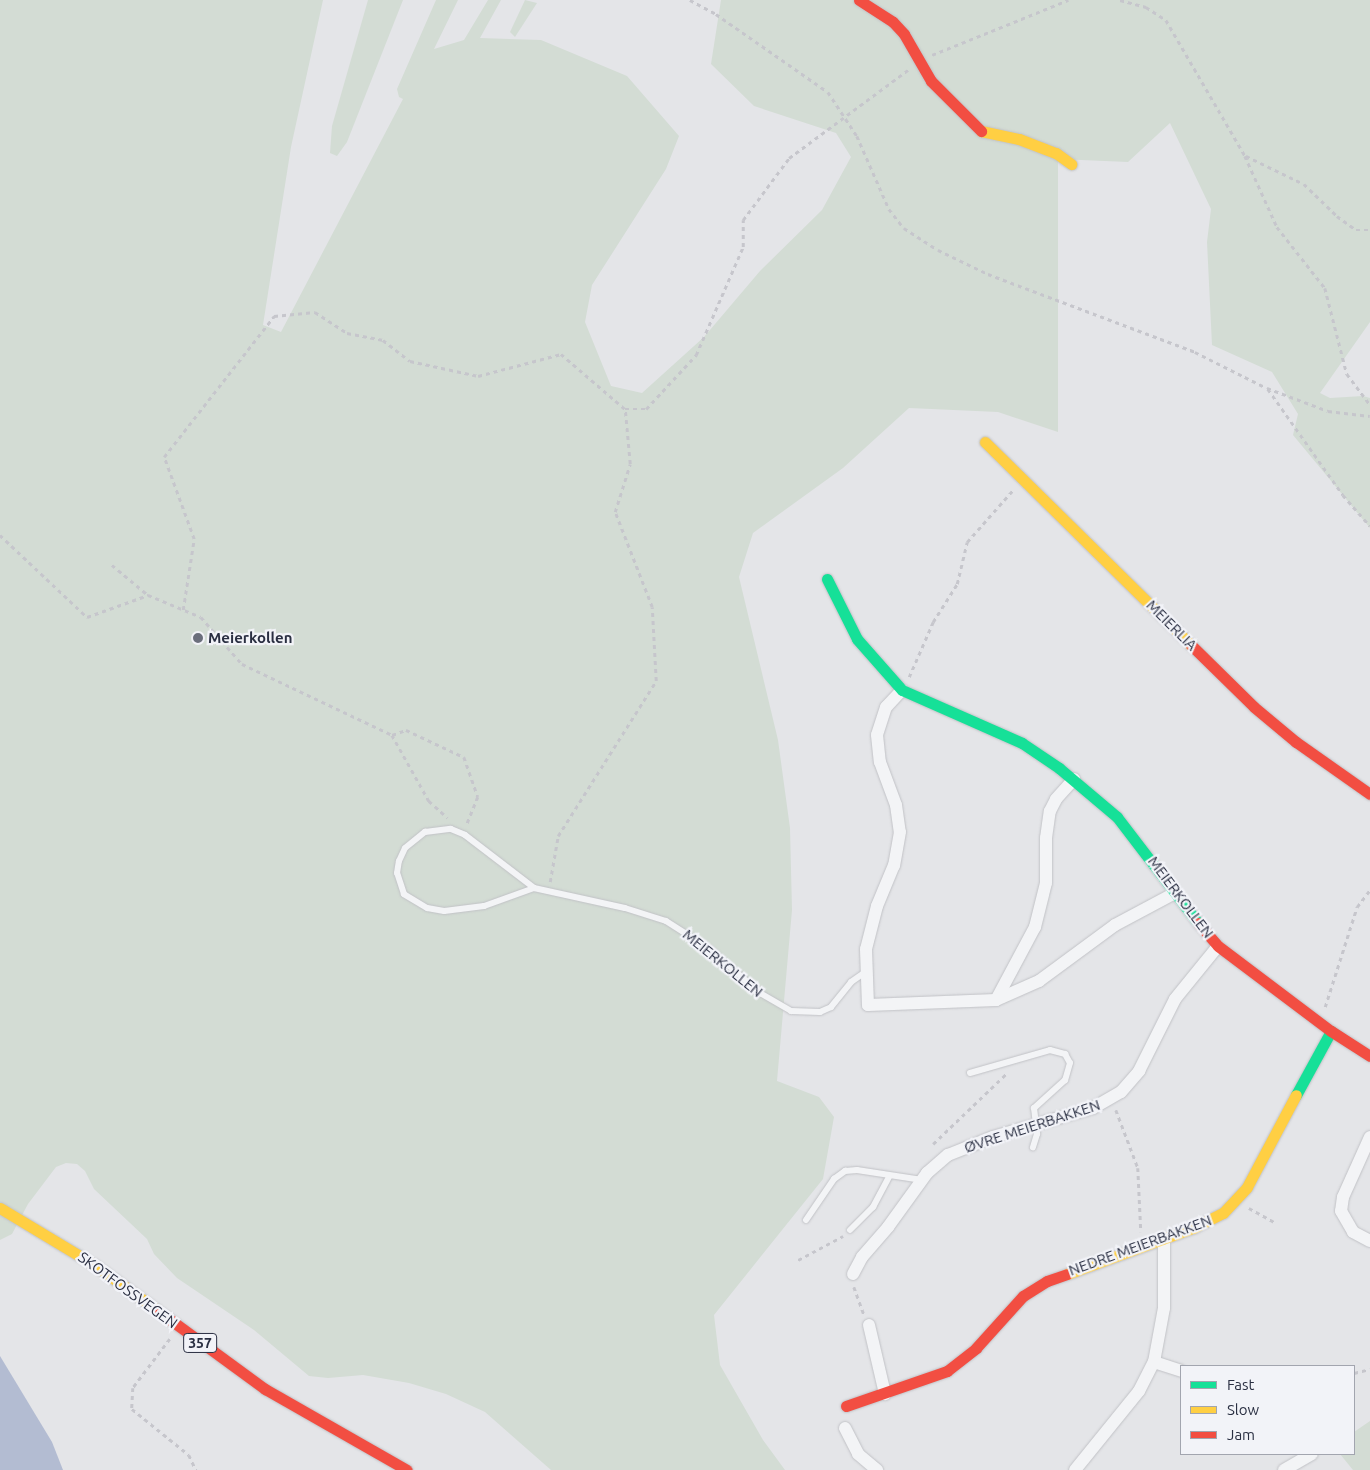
<!DOCTYPE html>
<html>
<head>
<meta charset="utf-8">
<style>
  body { margin:0 }
  #map { position:relative; width:1370px; height:1470px; overflow:hidden; background:#e4e5e8; font-family:Ubuntu,sans-serif }
  div>[style] { position:absolute }
  [style*='--x'] { left:calc(var(--x)*1px); top:calc(var(--y)*1px); width:calc(var(--w)*1px); rotate:calc(var(--a)*1deg) }
  .green>* { inset:0; background:#d3dcd4 }
  .water>* { inset:0; background:#b3bcd2 }
  .path>* { height:2.5px; margin-top:-1.25px; transform-origin:0; background:repeating-linear-gradient(90deg,#c6c6cc 0 4px,transparent 0 8px) }
  .roads { filter:drop-shadow(0 0 1px #c1c2c6) drop-shadow(0 0 1px #c1c2c6) }
  .lane>* { height:6px; margin:-3px; padding:0 3px; transform-origin:3px; border-radius:3px; background:#f3f4f6 }
  .street>* { height:12px; margin:-6px; padding:0 6px; transform-origin:6px; border-radius:6px; background:#f3f4f6 }
  .fast>* { height:11px; margin:-5.5px; padding:0 5.5px; transform-origin:5.5px; border-radius:5.5px; background:#16e098 }
  .slow>* { height:11px; margin:-5.5px; padding:0 5.5px; transform-origin:5.5px; border-radius:5.5px; background:#ffcf43 }
  .jam>* { height:11px; margin:-5.5px; padding:0 5.5px; transform-origin:5.5px; border-radius:5.5px; background:#f24e42 }
  .dots>* { width:14px; height:14px; translate:-50% -50%; box-sizing:border-box; border:2px solid #f2f3f8; border-radius:50% }
  span { translate:-50% -50%; white-space:nowrap; text-align:center; line-height:1.15; -webkit-text-stroke:4.5px #f2f3f8; paint-order:stroke }
  .shield-label span { padding:1px 4px; background:#f2f3f8; border:1px solid; border-radius:4px; -webkit-text-stroke-width:0 }
  .shield-label { font-size:14px; color:#2a2f42; font-weight:700 }
  .street-label { font-size:15px; color:#2a2f42 }
  .poi-label { font-size:15px; color:#2a2f42; font-weight:700 }
  .left { translate:0 -50%; text-align:left }
  .legend { position:absolute; left:1180px; top:1365px; width:175px; height:90px; box-sizing:border-box; background:#f2f3f8; border:1px solid #a2a5af; margin:0; padding:6px 9px; list-style:none; font-size:15px; color:#2a2f42 }
  .legend li { display:flex; align-items:center; gap:10px; height:25px }
  .legend b { width:25px; border:1px solid #a2a5af }
</style>
</head>
<body>
<div id="map">
  <div class="green">
    <div style="clip-path:polygon(0 0,323px 0,291px 147px,263px 325px,281px 332px,403px 99px,399px 97px,397px 89px,436px 0,458px 0,434px 49px,464px 40px,488px 0,501px 0,480px 38px,541px 40px,627px 76px,679px 136px,666px 169px,592px 285px,585px 322px,611px 386px,642px 393px,704px 337px,760px 271px,822px 210px,851px 157px,836px 133px,754px 106px,711px 64px,721px 0,1370px 0,1370px 322px,1320px 393px,1330px 398px,1363px 396px,1370px 398px,1370px 528px,1293px 435px,1298px 414px,1272px 372px,1212px 345px,1207px 242px,1211px 209px,1170px 123px,1128px 162px,1058px 159px,1058px 432px,998px 412px,909px 408px,843px 468px,753px 533px,739px 577px,778px 740px,790px 828px,792px 910px,777px 1081px,819px 1097px,834px 1117px,823px 1179px,714px 1315px,720px 1365px,763px 1440px,785px 1470px,551px 1470px,485px 1412px,446px 1394px,409px 1383px,363px 1375px,328px 1378px,309px 1376px,254px 1330px,177px 1278px,154px 1254px,147px 1239px,94px 1189px,85px 1171px,77px 1164px,66px 1163px,56px 1167px,28px 1204px,12px 1234px,0 1240px)"></div>
    <div style="clip-path:polygon(368px 0,403px 0,347px 142px,337px 156px,330px 153px,332px 126px)"></div>
    <div style="clip-path:polygon(525px 0,537px 3px,515px 37px,510px 32px)"></div>
    <div style="clip-path:polygon(1370px 1421px,1370px 1470px,1353px 1470px,1340px 1454px,1354px 1454px,1354px 1432px)"></div>
  </div>
  <div class="water">
    <div style="clip-path:polygon(0 1356px,52px 1442px,63px 1470px,0 1470px)"></div>
  </div>
  <div class="path">
    <div style="--x:690;--y:0;--w:30;--a:28"></div>
    <div style="--x:716;--y:14;--w:136;--a:34.9"></div>
    <div style="--x:828;--y:92;--w:53;--a:56.6"></div>
    <div style="--x:857;--y:136;--w:80;--a:66.3"></div>
    <div style="--x:889;--y:209;--w:24;--a:52"></div>
    <div style="--x:904;--y:228;--w:40;--a:32.9"></div>
    <div style="--x:938;--y:250;--w:55;--a:25.6"></div>
    <div style="--x:988;--y:274;--w:221;--a:20.6"></div>
    <div style="--x:1195;--y:352;--w:80;--a:26.6"></div>
    <div style="--x:1267;--y:388;--w:65;--a:20.7"></div>
    <div style="--x:1328;--y:411;--w:42;--a:6.8"></div>
    <div style="--x:1120;--y:0;--w:27;--a:15"></div>
    <div style="--x:1146;--y:7;--w:24;--a:33"></div>
    <div style="--x:1166;--y:20;--w:157;--a:59.8"></div>
    <div style="--x:1245;--y:156;--w:78;--a:65.7"></div>
    <div style="--x:1277;--y:227;--w:78;--a:51.8"></div>
    <div style="--x:1325;--y:288;--w:89;--a:75.7"></div>
    <div style="--x:1347;--y:374;--w:39;--a:53"></div>
    <div style="--x:932;--y:55;--w:147;--a:-22"></div>
    <div style="--x:1246;--y:156;--w:64;--a:25.8"></div>
    <div style="--x:1304;--y:184;--w:46;--a:44.1"></div>
    <div style="--x:1337;--y:216;--w:24;--a:36"></div>
    <div style="--x:1356;--y:230;--w:14;--a:0"></div>
    <div style="--x:1268;--y:389;--w:130;--a:54.7"></div>
    <div style="--x:1343;--y:495;--w:41;--a:48.9"></div>
    <div style="--x:0;--y:535;--w:120;--a:43.3"></div>
    <div style="--x:87;--y:617;--w:65;--a:-19.8"></div>
    <div style="--x:148;--y:595;--w:57;--a:22.5"></div>
    <div style="--x:201;--y:617;--w:62;--a:48.9"></div>
    <div style="--x:242;--y:664;--w:166;--a:25.3"></div>
    <div style="--x:392;--y:735;--w:15;--a:-20"></div>
    <div style="--x:406;--y:730;--w:64;--a:25"></div>
    <div style="--x:464;--y:757;--w:42;--a:70.7"></div>
    <div style="--x:478;--y:797;--w:31;--a:112"></div>
    <div style="--x:112;--y:565;--w:47;--a:39.8"></div>
    <div style="--x:183;--y:610;--w:72;--a:-81.2"></div>
    <div style="--x:194;--y:539;--w:87;--a:-110.1"></div>
    <div style="--x:164;--y:457;--w:179;--a:-52"></div>
    <div style="--x:274;--y:316;--w:41;--a:-5.6"></div>
    <div style="--x:315;--y:312;--w:38;--a:33"></div>
    <div style="--x:347;--y:333;--w:37;--a:11"></div>
    <div style="--x:383;--y:340;--w:34;--a:38"></div>
    <div style="--x:410;--y:361;--w:70;--a:12.4"></div>
    <div style="--x:478;--y:376;--w:86;--a:-14.8"></div>
    <div style="--x:561;--y:354;--w:84;--a:40.7"></div>
    <div style="--x:625;--y:409;--w:21;--a:0"></div>
    <div style="--x:646;--y:409;--w:74;--a:-47.2"></div>
    <div style="--x:696;--y:355;--w:118;--a:-66.5"></div>
    <div style="--x:743;--y:247;--w:27;--a:-90"></div>
    <div style="--x:743;--y:220;--w:77;--a:-53.4"></div>
    <div style="--x:789;--y:158;--w:148;--a:-36.5"></div>
    <div style="--x:909;--y:677;--w:60;--a:-66.4"></div>
    <div style="--x:933;--y:622;--w:45;--a:-57.7"></div>
    <div style="--x:957;--y:584;--w:43;--a:-76.6"></div>
    <div style="--x:967;--y:542;--w:69;--a:-48.5"></div>
    <div style="--x:392;--y:735;--w:76;--a:60.7"></div>
    <div style="--x:429;--y:801;--w:25;--a:42"></div>
    <div style="--x:550;--y:882;--w:47;--a:-80.1"></div>
    <div style="--x:558;--y:836;--w:183;--a:-57.7"></div>
    <div style="--x:656;--y:681;--w:74;--a:-93.1"></div>
    <div style="--x:652;--y:607;--w:102;--a:-111.3"></div>
    <div style="--x:615;--y:512;--w:50;--a:-72.6"></div>
    <div style="--x:630;--y:464;--w:55;--a:-95.2"></div>
    <div style="--x:1325;--y:1007;--w:105;--a:-72.3"></div>
    <div style="--x:1357;--y:907;--w:21;--a:-53"></div>
    <div style="--x:1116;--y:1110;--w:62;--a:69.2"></div>
    <div style="--x:1138;--y:1168;--w:64;--a:87.3"></div>
    <div style="--x:933;--y:1144;--w:101;--a:-43.8"></div>
    <div style="--x:1249;--y:1208;--w:29;--a:29"></div>
    <div style="--x:798;--y:1260;--w:51;--a:-28.1"></div>
    <div style="--x:854;--y:1287;--w:30;--a:70"></div>
    <div style="--x:170;--y:1339;--w:61;--a:127.1"></div>
    <div style="--x:133;--y:1388;--w:21;--a:93"></div>
    <div style="--x:132;--y:1409;--w:73;--a:38.9"></div>
    <div style="--x:189;--y:1455;--w:17;--a:65"></div>
    <div style="--x:1354;--y:1373;--w:16;--a:-14"></div>
  </div>
  <div class="roads">
    <div class="lane">
      <div style="--x:534;--y:888;--w:53;--a:160.2"></div>
      <div style="--x:484;--y:906;--w:40;--a:172.9"></div>
      <div style="--x:444;--y:911;--w:17;--a:-170"></div>
      <div style="--x:427;--y:908;--w:27;--a:-149"></div>
      <div style="--x:404;--y:894;--w:22;--a:-108"></div>
      <div style="--x:397;--y:873;--w:12;--a:-81"></div>
      <div style="--x:399;--y:861;--w:14;--a:-65"></div>
      <div style="--x:405;--y:848;--w:26;--a:-39"></div>
      <div style="--x:425;--y:832;--w:26;--a:-7"></div>
      <div style="--x:451;--y:829;--w:15;--a:23"></div>
      <div style="--x:465;--y:835;--w:87;--a:37.5"></div>
      <div style="--x:534;--y:888;--w:93;--a:12.4"></div>
      <div style="--x:625;--y:908;--w:43;--a:17.6"></div>
      <div style="--x:666;--y:921;--w:52;--a:32.5"></div>
      <div style="--x:710;--y:949;--w:67;--a:41.3"></div>
      <div style="--x:760;--y:993;--w:36;--a:30"></div>
      <div style="--x:791;--y:1011;--w:29;--a:2"></div>
      <div style="--x:820;--y:1012;--w:12;--a:-24"></div>
      <div style="--x:831;--y:1007;--w:32;--a:-51"></div>
      <div style="--x:851;--y:982;--w:19;--a:-35"></div>
      <div style="--x:970;--y:1073;--w:83;--a:-16"></div>
      <div style="--x:1050;--y:1050;--w:16;--a:15"></div>
      <div style="--x:1065;--y:1054;--w:10;--a:61"></div>
      <div style="--x:1070;--y:1063;--w:18;--a:106"></div>
      <div style="--x:1065;--y:1080;--w:42;--a:137.9"></div>
      <div style="--x:1034;--y:1108;--w:26;--a:83"></div>
      <div style="--x:1037;--y:1134;--w:14;--a:107"></div>
      <div style="--x:806;--y:1220;--w:50;--a:-55.7"></div>
      <div style="--x:834;--y:1179;--w:14;--a:-36"></div>
      <div style="--x:845;--y:1171;--w:12;--a:-5"></div>
      <div style="--x:857;--y:1170;--w:66;--a:8.7"></div>
      <div style="--x:850;--y:1230;--w:33;--a:-45"></div>
      <div style="--x:873;--y:1207;--w:34;--a:-62"></div>
    </div>
    <div class="street">
      <div style="--x:902;--y:690;--w:23;--a:133"></div>
      <div style="--x:886;--y:707;--w:29;--a:108"></div>
      <div style="--x:877;--y:735;--w:27;--a:84"></div>
      <div style="--x:880;--y:762;--w:46;--a:69.6"></div>
      <div style="--x:896;--y:805;--w:27;--a:82"></div>
      <div style="--x:900;--y:832;--w:34;--a:100"></div>
      <div style="--x:894;--y:865;--w:44;--a:112.5"></div>
      <div style="--x:877;--y:906;--w:44;--a:104.3"></div>
      <div style="--x:866;--y:949;--w:56;--a:88"></div>
      <div style="--x:868;--y:1005;--w:128;--a:-2.2"></div>
      <div style="--x:996;--y:1000;--w:47;--a:-23.8"></div>
      <div style="--x:1039;--y:981;--w:94;--a:-36.4"></div>
      <div style="--x:1115;--y:925;--w:68;--a:-28.1"></div>
      <div style="--x:996;--y:1000;--w:83;--a:-61.9"></div>
      <div style="--x:1035;--y:927;--w:45;--a:-76"></div>
      <div style="--x:1046;--y:883;--w:45;--a:-90"></div>
      <div style="--x:1046;--y:838;--w:27;--a:-82"></div>
      <div style="--x:1050;--y:811;--w:13;--a:-63"></div>
      <div style="--x:1056;--y:799;--w:27;--a:-48"></div>
      <div style="--x:1370;--y:1137;--w:66;--a:114.2"></div>
      <div style="--x:1343;--y:1197;--w:14;--a:98"></div>
      <div style="--x:1341;--y:1211;--w:24;--a:60"></div>
      <div style="--x:1353;--y:1232;--w:19;--a:28"></div>
      <div style="--x:853;--y:1274;--w:19;--a:-62"></div>
      <div style="--x:862;--y:1257;--w:40;--a:-49"></div>
      <div style="--x:888;--y:1227;--w:67;--a:-54.2"></div>
      <div style="--x:927;--y:1173;--w:28;--a:-41"></div>
      <div style="--x:948;--y:1155;--w:48;--a:-21.8"></div>
      <div style="--x:993;--y:1137;--w:104;--a:-16.2"></div>
      <div style="--x:1093;--y:1108;--w:32;--a:-30"></div>
      <div style="--x:1121;--y:1092;--w:28;--a:-49"></div>
      <div style="--x:1139;--y:1071;--w:80;--a:-63.4"></div>
      <div style="--x:1175;--y:999;--w:68;--a:-50.9"></div>
      <div style="--x:869;--y:1325;--w:71;--a:76.9"></div>
      <div style="--x:1154;--y:1362;--w:28;--a:18"></div>
      <div style="--x:845;--y:1428;--w:29;--a:63"></div>
      <div style="--x:858;--y:1454;--w:25;--a:40"></div>
      <div style="--x:1075;--y:1470;--w:102;--a:-51"></div>
      <div style="--x:1139;--y:1391;--w:33;--a:-63"></div>
      <div style="--x:1154;--y:1362;--w:55;--a:-79.5"></div>
      <div style="--x:1164;--y:1308;--w:68;--a:-90"></div>
      <div style="--x:1284;--y:1470;--w:32;--a:-30"></div>
    </div>
    <div class="fast">
      <div style="--x:827;--y:579;--w:67;--a:63.4"></div>
      <div style="--x:857;--y:639;--w:68;--a:48.6"></div>
      <div style="--x:902;--y:690;--w:131;--a:23.8"></div>
      <div style="--x:1022;--y:743;--w:45;--a:34"></div>
      <div style="--x:1059;--y:768;--w:76;--a:40.2"></div>
      <div style="--x:1117;--y:817;--w:133;--a:52.6"></div>
      <div style="--x:1296;--y:1095;--w:73;--a:-61.3"></div>
    </div>
    <div class="slow">
      <div style="--x:981;--y:131;--w:39;--a:12"></div>
      <div style="--x:1019;--y:139;--w:40;--a:21"></div>
      <div style="--x:1056;--y:153;--w:19;--a:36"></div>
      <div style="--x:985;--y:442;--w:289;--a:44.6"></div>
      <div style="--x:0;--y:1208;--w:111;--a:31"></div>
      <div style="--x:95;--y:1265;--w:77;--a:36"></div>
      <div style="--x:1067;--y:1274;--w:134;--a:-20.1"></div>
      <div style="--x:1193;--y:1228;--w:34;--a:-27"></div>
      <div style="--x:1223;--y:1213;--w:35;--a:-47"></div>
      <div style="--x:1247;--y:1187;--w:104;--a:-62"></div>
    </div>
    <div class="jam">
      <div style="--x:859;--y:0;--w:40;--a:32.9"></div>
      <div style="--x:893;--y:22;--w:16;--a:47"></div>
      <div style="--x:904;--y:34;--w:54;--a:60.1"></div>
      <div style="--x:931;--y:81;--w:71;--a:45"></div>
      <div style="--x:1191;--y:645;--w:88;--a:44.5"></div>
      <div style="--x:1254;--y:707;--w:55;--a:39.8"></div>
      <div style="--x:1296;--y:742;--w:90;--a:35.1"></div>
      <div style="--x:1198;--y:923;--w:30;--a:49"></div>
      <div style="--x:1218;--y:946;--w:141;--a:37"></div>
      <div style="--x:1331;--y:1031;--w:46;--a:32.7"></div>
      <div style="--x:157;--y:1310;--w:134;--a:36.2"></div>
      <div style="--x:265;--y:1389;--w:163;--a:29.7"></div>
      <div style="--x:846;--y:1406;--w:107;--a:-19.1"></div>
      <div style="--x:947;--y:1371;--w:37;--a:-38"></div>
      <div style="--x:976;--y:1348;--w:70;--a:-47.9"></div>
      <div style="--x:1023;--y:1296;--w:28;--a:-32"></div>
      <div style="--x:1047;--y:1281;--w:21;--a:-19"></div>
    </div>
  </div>
  <div class="dots">
    <div style="left:198px;top:638px;background:#6b6f7c"></div>
  </div>
  <div class="shield-label">
    <span style="left:200px;top:1343px">357</span>
  </div>
  <div class="street-label">
    <span style="left:1172px;top:625px;rotate:45deg">MEIERLIA</span>
    <span style="left:1181px;top:897px;rotate:53deg">MEIERKOLLEN</span>
    <span style="left:723px;top:963px;rotate:39deg">MEIERKOLLEN</span>
    <span style="left:1032px;top:1126px;rotate:-18deg">ØVRE MEIERBAKKEN</span>
    <span style="left:1140px;top:1245px;rotate:-20deg">NEDRE MEIERBAKKEN</span>
    <span style="left:128px;top:1290px;rotate:36deg">SKOTFOSSVEGEN</span>
  </div>
  <div class="poi-label">
    <span class="left" style="left:208px;top:638px">Meierkollen</span>
  </div>
  <ul class="legend">
  <li><b style="height:6px;background:#16e098"></b>Fast</li>
  <li><b style="height:6px;background:#ffcf43"></b>Slow</li>
  <li><b style="height:6px;background:#f24e42"></b>Jam</li>
  </ul>
</div>
</body>
</html>
